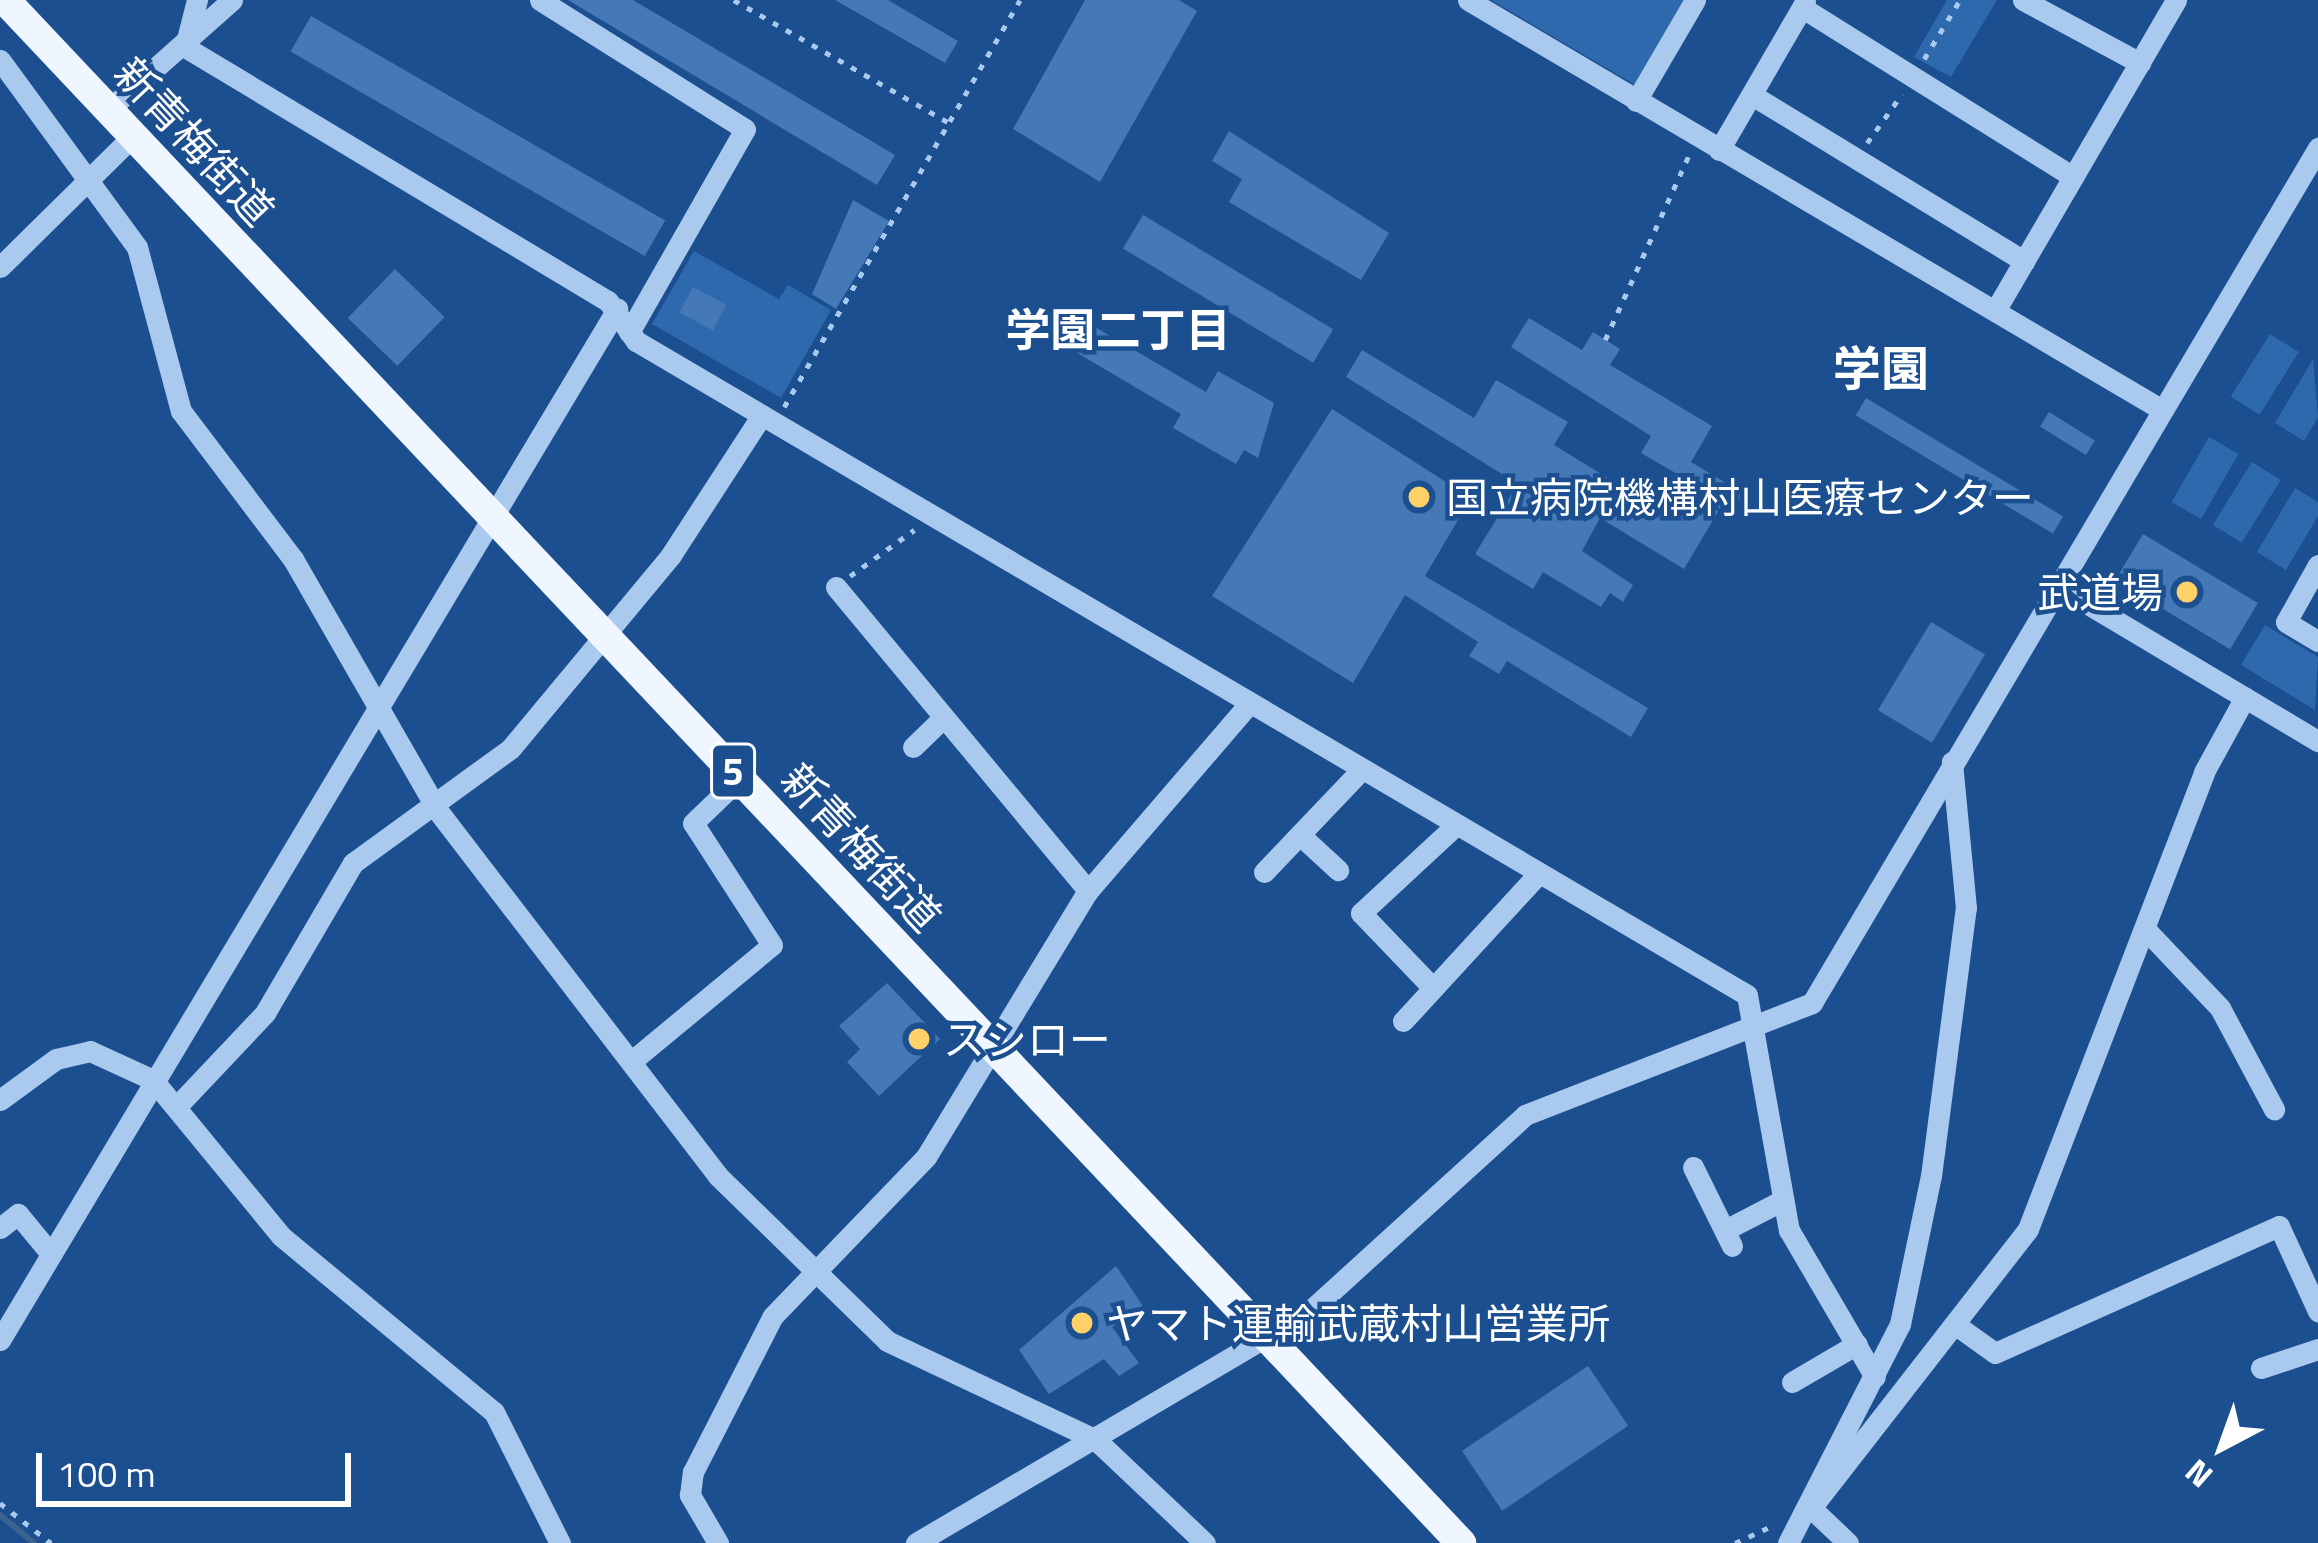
<!DOCTYPE html>
<html>
<head>
<meta charset="utf-8">
<style>
  body { margin:0 }
  #map { position:relative; width:2318px; height:1543px; overflow:hidden; background:#1b4f8f; font-family:"Titillium Web","Noto Sans JP",sans-serif }
  div>[style] { position:absolute }
  [style*='--x'] { left:calc(var(--x)*1px); top:calc(var(--y)*1px); width:calc(var(--w)*1px); rotate:calc(var(--a)*1deg) }
  .green>* { inset:0; background:#2e69ad; transform-origin:0 0 }
  .stream>* { height:6px; margin:-3px; padding:0 3px; transform-origin:3px; border-radius:3px; background:#3c6290 }
  .building>* { inset:0; background:#4478b7; transform-origin:0 0 }
  .path>* { height:4.5px; margin-top:-2.25px; transform-origin:0; background:repeating-linear-gradient(90deg,#a9c9ee 0 6px,transparent 0 15px) }
  .minor>* { height:21px; margin:-10.5px; padding:0 10.5px; transform-origin:10.5px; border-radius:10.5px; background:#a9c9ee }
  .major>* { height:30px; margin:-15px; padding:0 15px; transform-origin:15px; border-radius:15px; background:#f0f6ff }
  .dots>* { width:33px; height:33px; translate:-50% -50%; box-sizing:border-box; border:6px solid #1b4f8f; border-radius:50% }
  span { translate:-50% -50%; white-space:nowrap; text-align:center; line-height:1.15; -webkit-text-stroke:9px #1b4f8f; paint-order:stroke }
  .shield-label span { padding:3px 9px; background:#1b4f8f; border:3px solid; border-radius:9px; -webkit-text-stroke-width:0 }
  .shield-label { font-size:39px; color:#fff; font-weight:700 }
  .street-label { font-size:42px; color:#fff }
  .poi-label { font-size:42px; color:#fff }
  .left { translate:0 -50%; text-align:left }
  .right { translate:-100% -50%; text-align:right }
  .neighbourhood-label { font-size:45px; color:#fff; font-weight:700 }
  .quarter-label { font-size:48px; color:#fff; font-weight:700 }
  .north { position:absolute; left:2162px; top:1387px; width:120px; height:120px; -webkit-text-stroke:9px #1b4f8f; paint-order:stroke; rotate:221deg; font-size:33px; font-weight:700; line-height:48px; text-align:center; color:#fff }
  .north::after { content:''; display:block; margin:auto; width:42px; height:54px; background:#fff; clip-path:polygon(50% 0,100% 100%,50% 72%,0 100%) }
  .scale { position:absolute; left:36px; top:1453px; width:315px; height:54px; box-sizing:border-box; border:6px solid #fff; border-top:0; padding-left:15px; font-size:36px; line-height:42px; white-space:nowrap; color:#fff; -webkit-text-stroke:9px #1b4f8f; paint-order:stroke }
</style>
</head>
<body>
<div id="map">
  <div class="green">
    <div style="clip-path:polygon(1491px 0,1704px 0,1649px 93px)"></div>
    <div style="clip-path:polygon(1947px 0,1997px 0,1951px 77px,1914px 57px)"></div>
    <div style="clip-path:polygon(694px 251px,779px 299px,788px 285px,831px 310px,781px 398px,652px 324px)"></div>
    <div style="left:2270px;top:334px;width:34px;height:74px;rotate:32deg"></div>
    <div style="clip-path:polygon(2313px 359px,2318px 417px,2304px 441px,2275px 423px)"></div>
    <div style="left:2209px;top:437px;width:34px;height:75px;rotate:30deg"></div>
    <div style="left:2252px;top:462px;width:34px;height:74px;rotate:32deg"></div>
    <div style="clip-path:polygon(2295px 488px,2318px 502px,2318px 516px,2286px 570px,2257px 552px)"></div>
    <div style="clip-path:polygon(2265px 625px,2318px 657px,2315px 710px,2241px 665px)"></div>
  </div>
  <div class="stream">
    <div style="--x:0;--y:1515;--w:44;--a:39.5"></div>
  </div>
  <div class="building">
    <div style="clip-path:polygon(568px 0,633px 0,895px 155px,877px 185px)"></div>
    <div style="clip-path:polygon(835px 0,888px 0,958px 41px,945px 63px)"></div>
    <div style="clip-path:polygon(1085px 0,1179px 0,1197px 11px,1100px 182px,1013px 129px)"></div>
    <div style="left:311px;top:16px;width:409px;height:41px;rotate:30deg"></div>
    <div style="clip-path:polygon(1229px 131px,1389px 233px,1361px 280px,1229px 202px,1242px 179px,1212px 161px)"></div>
    <div style="clip-path:polygon(853px 200px,889px 221px,836px 309px,812px 294px)"></div>
    <div style="left:1143px;top:215px;width:222px;height:39px;rotate:31deg"></div>
    <div style="left:395px;top:269px;width:69px;height:68px;rotate:44deg"></div>
    <div style="left:693px;top:287px;width:38px;height:29px;rotate:28deg"></div>
    <div style="clip-path:polygon(1529px 318px,1582px 350px,1593px 332px,1620px 349px,1610px 365px,1712px 426px,1691px 462px,1743px 493px,1734px 508px,1724px 502px,1684px 569px,1600px 518px,1582px 551px,1633px 585px,1623px 602px,1610px 593px,1601px 607px,1543px 572px,1533px 589px,1475px 554px,1518px 484px,1346px 377px,1362px 350px,1474px 418px,1496px 380px,1568px 422px,1554px 445px,1670px 516px,1691px 482px,1641px 453px,1651px 436px,1511px 347px)"></div>
    <div style="clip-path:polygon(1083px 320px,1206px 392px,1218px 371px,1274px 403px,1258px 458px,1244px 450px,1236px 464px,1173px 428px,1181px 414px,1067px 347px)"></div>
    <div style="left:1866px;top:398px;width:230px;height:20px;rotate:31deg"></div>
    <div style="clip-path:polygon(1332px 409px,1471px 498px,1425px 576px,1648px 708px,1631px 737px,1507px 661px,1499px 674px,1469px 656px,1478px 642px,1405px 595px,1353px 683px,1212px 596px)"></div>
    <div style="left:2049px;top:412px;width:54px;height:17px;rotate:32deg"></div>
    <div style="left:2143px;top:534px;width:134px;height:54px;rotate:31deg"></div>
    <div style="left:1931px;top:622px;width:63px;height:103px;rotate:31deg"></div>
    <div style="clip-path:polygon(887px 983px,940px 1039px,879px 1096px,847px 1062px,860px 1049px,839px 1026px)"></div>
    <div style="clip-path:polygon(1116px 1266px,1143px 1306px,1112px 1327px,1139px 1363px,1119px 1376px,1104px 1359px,1049px 1394px,1019px 1350px)"></div>
    <div style="left:1588px;top:1366px;width:72px;height:152px;rotate:56deg"></div>
  </div>
  <div class="path">
    <div style="--x:734;--y:0;--w:249;--a:29.7"></div>
    <div style="--x:1924;--y:59;--w:69;--a:-58.6"></div>
    <div style="--x:1867;--y:143;--w:60;--a:-54.5"></div>
    <div style="--x:1605;--y:340;--w:203;--a:-65.6"></div>
    <div style="--x:784;--y:407;--w:470;--a:-59.9"></div>
    <div style="--x:850;--y:576;--w:79;--a:-35.7"></div>
    <div style="--x:0;--y:1503;--w:65;--a:38.1"></div>
    <div style="--x:1735;--y:1543;--w:43;--a:-24.8"></div>
  </div>
  <div class="minor">
    <div style="--x:540;--y:0;--w:242;--a:32.2"></div>
    <div style="--x:745;--y:129;--w:234;--a:119.7"></div>
    <div style="--x:1468;--y:0;--w:802;--a:30.56"></div>
    <div style="--x:2023;--y:0;--w:133;--a:28.3"></div>
    <div style="--x:1806;--y:10;--w:315;--a:32"></div>
    <div style="--x:185;--y:47;--w:493;--a:31"></div>
    <div style="--x:608;--y:301;--w:49;--a:55"></div>
    <div style="--x:636;--y:341;--w:1289;--a:30.48"></div>
    <div style="--x:1747;--y:995;--w:239;--a:79.9"></div>
    <div style="--x:1789;--y:1230;--w:170;--a:59.7"></div>
    <div style="--x:185;--y:47;--w:49;--a:-75.7"></div>
    <div style="--x:0;--y:60;--w:232;--a:53.8"></div>
    <div style="--x:137;--y:247;--w:170;--a:75"></div>
    <div style="--x:181;--y:411;--w:186;--a:52.9"></div>
    <div style="--x:293;--y:559;--w:291;--a:60.1"></div>
    <div style="--x:438;--y:811;--w:460;--a:52.5"></div>
    <div style="--x:718;--y:1176;--w:236;--a:44.3"></div>
    <div style="--x:887;--y:1341;--w:231;--a:25.3"></div>
    <div style="--x:1096;--y:1440;--w:150;--a:43.4"></div>
    <div style="--x:1752;--y:95;--w:319;--a:31.4"></div>
    <div style="--x:1636;--y:101;--w:117;--a:-59.7"></div>
    <div style="--x:108;--y:110;--w:166;--a:-41.6"></div>
    <div style="--x:1719;--y:150;--w:171;--a:-59.8"></div>
    <div style="--x:0;--y:267;--w:187;--a:-44.6"></div>
    <div style="--x:1995;--y:311;--w:360;--a:-59.8"></div>
    <div style="--x:2318;--y:565;--w:65;--a:119.3"></div>
    <div style="--x:2286;--y:622;--w:37;--a:31"></div>
    <div style="--x:2056;--y:585;--w:305;--a:30.8"></div>
    <div style="--x:836;--y:587;--w:395;--a:50.3"></div>
    <div style="--x:913;--y:747;--w:37;--a:-44"></div>
    <div style="--x:1300;--y:835;--w:52;--a:42.6"></div>
    <div style="--x:1264;--y:872;--w:142;--a:-46.4"></div>
    <div style="--x:2146;--y:930;--w:108;--a:46.5"></div>
    <div style="--x:2220;--y:1008;--w:115;--a:61.9"></div>
    <div style="--x:1433;--y:988;--w:104;--a:-133.8"></div>
    <div style="--x:1361;--y:913;--w:129;--a:-42.8"></div>
    <div style="--x:1403;--y:1021;--w:201;--a:-47.4"></div>
    <div style="--x:633;--y:1060;--w:180;--a:-39.6"></div>
    <div style="--x:772;--y:945;--w:145;--a:-122.9"></div>
    <div style="--x:693;--y:823;--w:65;--a:-43.8"></div>
    <div style="--x:0;--y:1100;--w:69;--a:-36.2"></div>
    <div style="--x:56;--y:1059;--w:35;--a:-13"></div>
    <div style="--x:90;--y:1051;--w:69;--a:24.7"></div>
    <div style="--x:153;--y:1080;--w:202;--a:50.6"></div>
    <div style="--x:281;--y:1236;--w:276;--a:39.6"></div>
    <div style="--x:494;--y:1412;--w:147;--a:63.3"></div>
    <div style="--x:180;--y:1103;--w:124;--a:-46.6"></div>
    <div style="--x:265;--y:1013;--w:174;--a:-59.6"></div>
    <div style="--x:353;--y:863;--w:195;--a:-36"></div>
    <div style="--x:511;--y:748;--w:251;--a:-50.3"></div>
    <div style="--x:671;--y:555;--w:167;--a:-57"></div>
    <div style="--x:1693;--y:1167;--w:88;--a:63.7"></div>
    <div style="--x:0;--y:1228;--w:23;--a:-38"></div>
    <div style="--x:18;--y:1214;--w:52;--a:50.5"></div>
    <div style="--x:1725;--y:1230;--w:65;--a:-27.3"></div>
    <div style="--x:1960;--y:1328;--w:43;--a:35.5"></div>
    <div style="--x:1995;--y:1353;--w:311;--a:-24.1"></div>
    <div style="--x:2279;--y:1226;--w:94;--a:65.4"></div>
    <div style="--x:0;--y:1340;--w:1202;--a:-59.1"></div>
    <div style="--x:2261;--y:1368;--w:60;--a:-18.4"></div>
    <div style="--x:1792;--y:1382;--w:75;--a:-30.3"></div>
    <div style="--x:1811;--y:1508;--w:353;--a:-52.1"></div>
    <div style="--x:2028;--y:1229;--w:490;--a:-68.9"></div>
    <div style="--x:2204;--y:772;--w:85;--a:-61.3"></div>
    <div style="--x:1811;--y:1508;--w:51;--a:43.4"></div>
    <div style="--x:718;--y:1543;--w:56;--a:-120.3"></div>
    <div style="--x:690;--y:1495;--w:23;--a:-83"></div>
    <div style="--x:693;--y:1472;--w:175;--a:-62.9"></div>
    <div style="--x:773;--y:1316;--w:221;--a:-46.1"></div>
    <div style="--x:926;--y:1157;--w:311;--a:-58.7"></div>
    <div style="--x:1088;--y:891;--w:247;--a:-49.3"></div>
    <div style="--x:916;--y:1543;--w:459;--a:-30.5"></div>
    <div style="--x:1311;--y:1310;--w:290;--a:-42.3"></div>
    <div style="--x:1525;--y:1115;--w:308;--a:-21.3"></div>
    <div style="--x:1812;--y:1003;--w:994;--a:-59.38"></div>
    <div style="--x:1788;--y:1543;--w:246;--a:-62.9"></div>
    <div style="--x:1900;--y:1324;--w:151;--a:-78.2"></div>
    <div style="--x:1931;--y:1176;--w:270;--a:-82.6"></div>
    <div style="--x:1966;--y:908;--w:147;--a:-95.5"></div>
  </div>
  <div class="major">
    <div style="--x:5;--y:0;--w:2122;--a:46.66"></div>
  </div>
  <div class="dots">
    <div style="left:1419px;top:497px;background:#ffd166"></div>
    <div style="left:2187px;top:592px;background:#ffd166"></div>
    <div style="left:919px;top:1039px;background:#ffd166"></div>
    <div style="left:1082px;top:1323px;background:#ffd166"></div>
  </div>
  <div class="shield-label">
    <span style="left:733px;top:771px">5</span>
  </div>
  <div class="street-label">
    <span style="left:195px;top:141px;rotate:47deg">新青梅街道</span>
    <span style="left:862px;top:847px;rotate:47deg">新青梅街道</span>
  </div>
  <div class="poi-label">
    <span class="left" style="left:1446px;top:497px">国立病院機構村山医療センター</span>
    <span class="right" style="left:2163px;top:592px">武道場</span>
    <span class="left" style="left:943px;top:1039px">スシロー</span>
    <span class="left" style="left:1106px;top:1323px">ヤマト運輸武蔵村山営業所</span>
  </div>
  <div class="neighbourhood-label">
    <span style="left:1118px;top:330px">学園二丁目</span>
  </div>
  <div class="quarter-label">
    <span style="left:1881px;top:369px">学園</span>
  </div>
  <div class="north">N</div>
  <div class="scale">100 m</div>
</div>
</body>
</html>
